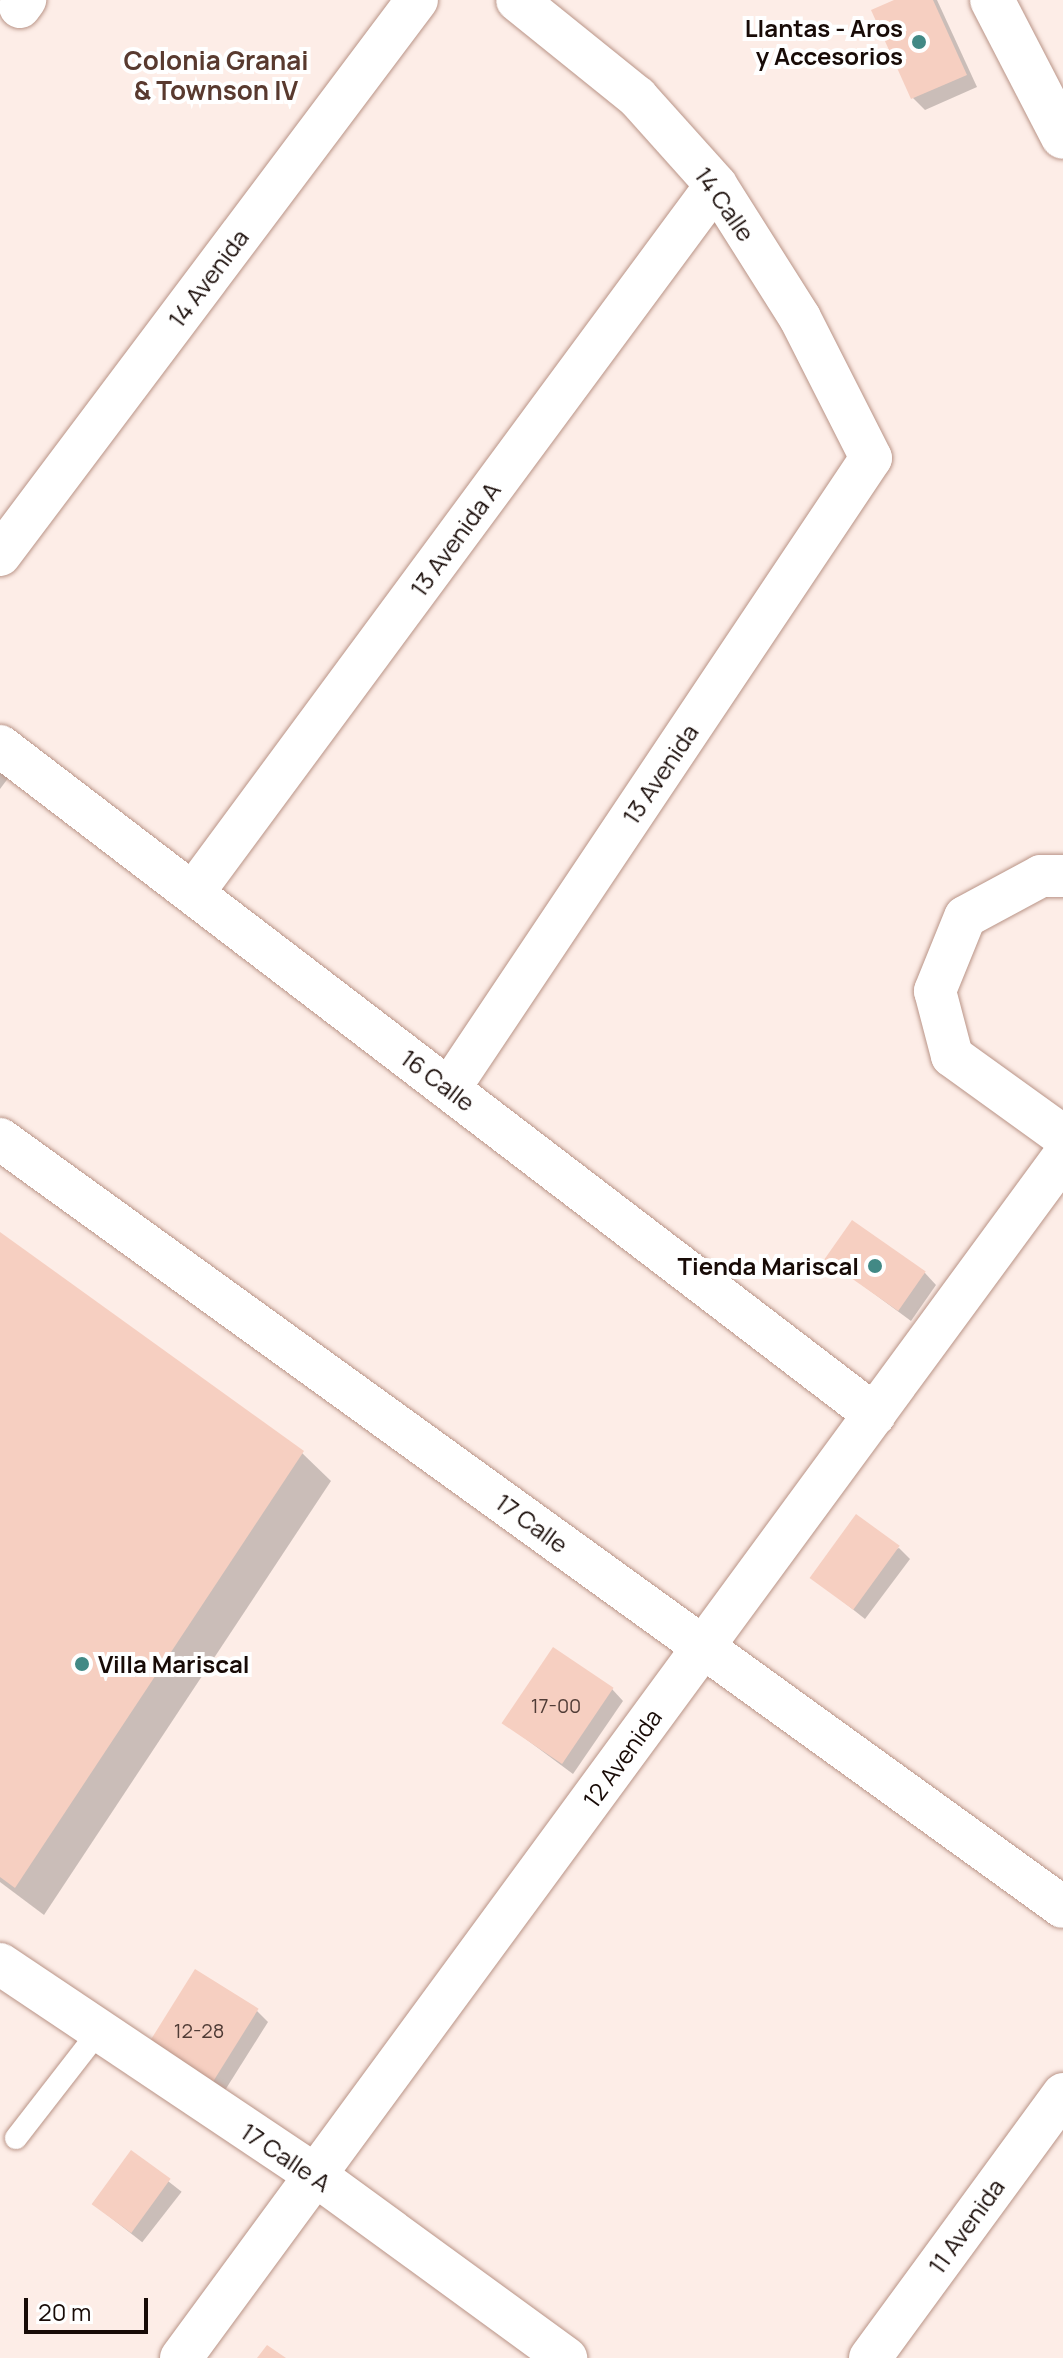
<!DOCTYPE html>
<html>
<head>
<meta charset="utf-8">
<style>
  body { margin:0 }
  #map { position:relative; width:1063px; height:2358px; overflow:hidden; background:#fdede7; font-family:Manrope,sans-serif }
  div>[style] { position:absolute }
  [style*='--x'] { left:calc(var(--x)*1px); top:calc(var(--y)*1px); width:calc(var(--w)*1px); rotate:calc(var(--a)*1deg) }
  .shadow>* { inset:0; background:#0003; transform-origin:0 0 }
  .building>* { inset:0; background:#f6cfc1; transform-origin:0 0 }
  .roads { filter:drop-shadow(0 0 2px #b99487) drop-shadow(0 0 2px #b99487) }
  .service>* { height:22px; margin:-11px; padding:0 11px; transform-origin:11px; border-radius:11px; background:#fff }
  .minor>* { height:42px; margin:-21px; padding:0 21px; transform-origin:21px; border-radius:21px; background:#fff }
  .tertiary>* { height:44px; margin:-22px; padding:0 22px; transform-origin:22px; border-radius:22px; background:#fff }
  .dots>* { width:22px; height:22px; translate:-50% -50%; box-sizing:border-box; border:4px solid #fff; border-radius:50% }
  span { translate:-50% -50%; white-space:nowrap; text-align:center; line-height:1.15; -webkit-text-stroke:8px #fff; paint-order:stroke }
  .number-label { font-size:20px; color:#503c36 }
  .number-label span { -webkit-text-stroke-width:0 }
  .poi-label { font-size:24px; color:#180b07; font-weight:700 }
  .right { translate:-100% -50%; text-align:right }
  .left { translate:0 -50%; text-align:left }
  .street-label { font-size:24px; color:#180b07 }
  .neighbourhood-label { font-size:26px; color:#593a2f; font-weight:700 }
  .scale { position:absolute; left:24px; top:2298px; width:124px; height:36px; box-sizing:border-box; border:4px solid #180b07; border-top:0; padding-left:10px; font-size:24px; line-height:28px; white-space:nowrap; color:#180b07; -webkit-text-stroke:6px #fff; paint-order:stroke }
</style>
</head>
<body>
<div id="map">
  <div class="shadow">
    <div style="clip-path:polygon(899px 0,937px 0,977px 87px,925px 110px,913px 98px)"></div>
    <div style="clip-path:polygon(0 761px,12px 773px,0 789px)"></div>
    <div style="clip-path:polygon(0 1234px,302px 1453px,331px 1481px,44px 1915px,0 1882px)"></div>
    <div style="clip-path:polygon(827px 1259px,925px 1273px,936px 1285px,911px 1321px)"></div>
    <div style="clip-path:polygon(899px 1548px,910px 1559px,865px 1619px,812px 1577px)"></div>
    <div style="clip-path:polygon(612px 1689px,623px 1701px,573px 1774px,503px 1722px)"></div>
    <div style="clip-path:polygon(256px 2010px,268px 2022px,217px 2103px,143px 2052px)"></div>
    <div style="left:132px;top:2153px;width:63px;height:64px;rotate:38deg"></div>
  </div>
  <div class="building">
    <div style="clip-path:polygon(894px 0,933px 0,967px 75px,911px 99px,871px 10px)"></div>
    <div style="left:852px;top:1220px;width:90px;height:48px;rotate:35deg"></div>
    <div style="clip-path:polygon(0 1232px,304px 1451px,15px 1888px,0 1877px)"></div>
    <div style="left:856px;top:1514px;width:54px;height:79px;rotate:36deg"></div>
    <div style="left:553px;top:1647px;width:73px;height:92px;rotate:34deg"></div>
    <div style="left:195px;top:1969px;width:75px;height:99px;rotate:32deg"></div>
    <div style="left:131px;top:2150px;width:49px;height:67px;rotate:36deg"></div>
    <div style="clip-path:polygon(267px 2345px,286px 2358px,257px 2358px)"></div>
  </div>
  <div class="roads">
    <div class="service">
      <div style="--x:16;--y:2138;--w:135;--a:-52.2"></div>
    </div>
    <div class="minor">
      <div style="--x:20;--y:7;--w:9;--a:-54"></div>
      <div style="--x:0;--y:555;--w:694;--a:-53.08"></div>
      <div style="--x:0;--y:746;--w:1101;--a:37.4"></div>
      <div style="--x:1063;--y:876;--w:22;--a:180"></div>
      <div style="--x:1041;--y:876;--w:86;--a:151.7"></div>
      <div style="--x:965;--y:917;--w:80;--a:112.1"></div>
      <div style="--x:935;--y:991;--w:67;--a:75.3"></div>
      <div style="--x:952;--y:1056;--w:137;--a:35.8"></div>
      <div style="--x:193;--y:893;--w:880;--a:-53.55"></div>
      <div style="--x:449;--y:1089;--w:759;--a:-56.23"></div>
      <div style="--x:871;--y:458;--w:157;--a:-116.9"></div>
      <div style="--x:800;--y:318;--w:157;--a:-122.3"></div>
      <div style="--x:716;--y:185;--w:118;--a:-131.9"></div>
      <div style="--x:637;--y:97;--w:154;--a:-141.1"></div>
      <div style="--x:0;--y:1139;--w:1311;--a:35.85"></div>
      <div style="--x:0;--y:1964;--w:379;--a:33.8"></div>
      <div style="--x:315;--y:2175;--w:311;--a:36.1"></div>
      <div style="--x:181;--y:2358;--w:1490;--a:-53.71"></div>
      <div style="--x:870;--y:2358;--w:327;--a:-53.8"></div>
    </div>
    <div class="tertiary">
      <div style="--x:992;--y:0;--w:154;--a:62.6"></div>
    </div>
  </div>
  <div class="dots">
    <div style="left:919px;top:42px;background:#428985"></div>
    <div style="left:875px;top:1266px;background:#428985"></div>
    <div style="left:82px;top:1664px;background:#428985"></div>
  </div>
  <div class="number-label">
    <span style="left:556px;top:1705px">17-00</span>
    <span style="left:199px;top:2030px">12-28</span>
  </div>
  <div class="poi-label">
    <span class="right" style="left:903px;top:42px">Llantas - Aros<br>y Accesorios</span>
    <span class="right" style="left:859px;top:1266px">Tienda Mariscal</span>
    <span class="left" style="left:98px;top:1664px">Villa Mariscal</span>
  </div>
  <div class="street-label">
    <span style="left:725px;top:204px;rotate:55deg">14 Calle</span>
    <span style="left:208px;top:278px;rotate:-53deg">14 Avenida</span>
    <span style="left:455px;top:539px;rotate:-54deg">13 Avenida A</span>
    <span style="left:660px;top:774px;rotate:-56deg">13 Avenida</span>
    <span style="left:438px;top:1080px;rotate:37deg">16 Calle</span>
    <span style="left:532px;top:1523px;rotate:36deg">17 Calle</span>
    <span style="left:622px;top:1758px;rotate:-54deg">12 Avenida</span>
    <span style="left:286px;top:2157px;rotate:34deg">17 Calle A</span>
    <span style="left:966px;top:2226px;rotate:-54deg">11 Avenida</span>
  </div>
  <div class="neighbourhood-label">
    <span style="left:216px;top:76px">Colonia Granai<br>&amp; Townson IV</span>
  </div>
  <div class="scale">20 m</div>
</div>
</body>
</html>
